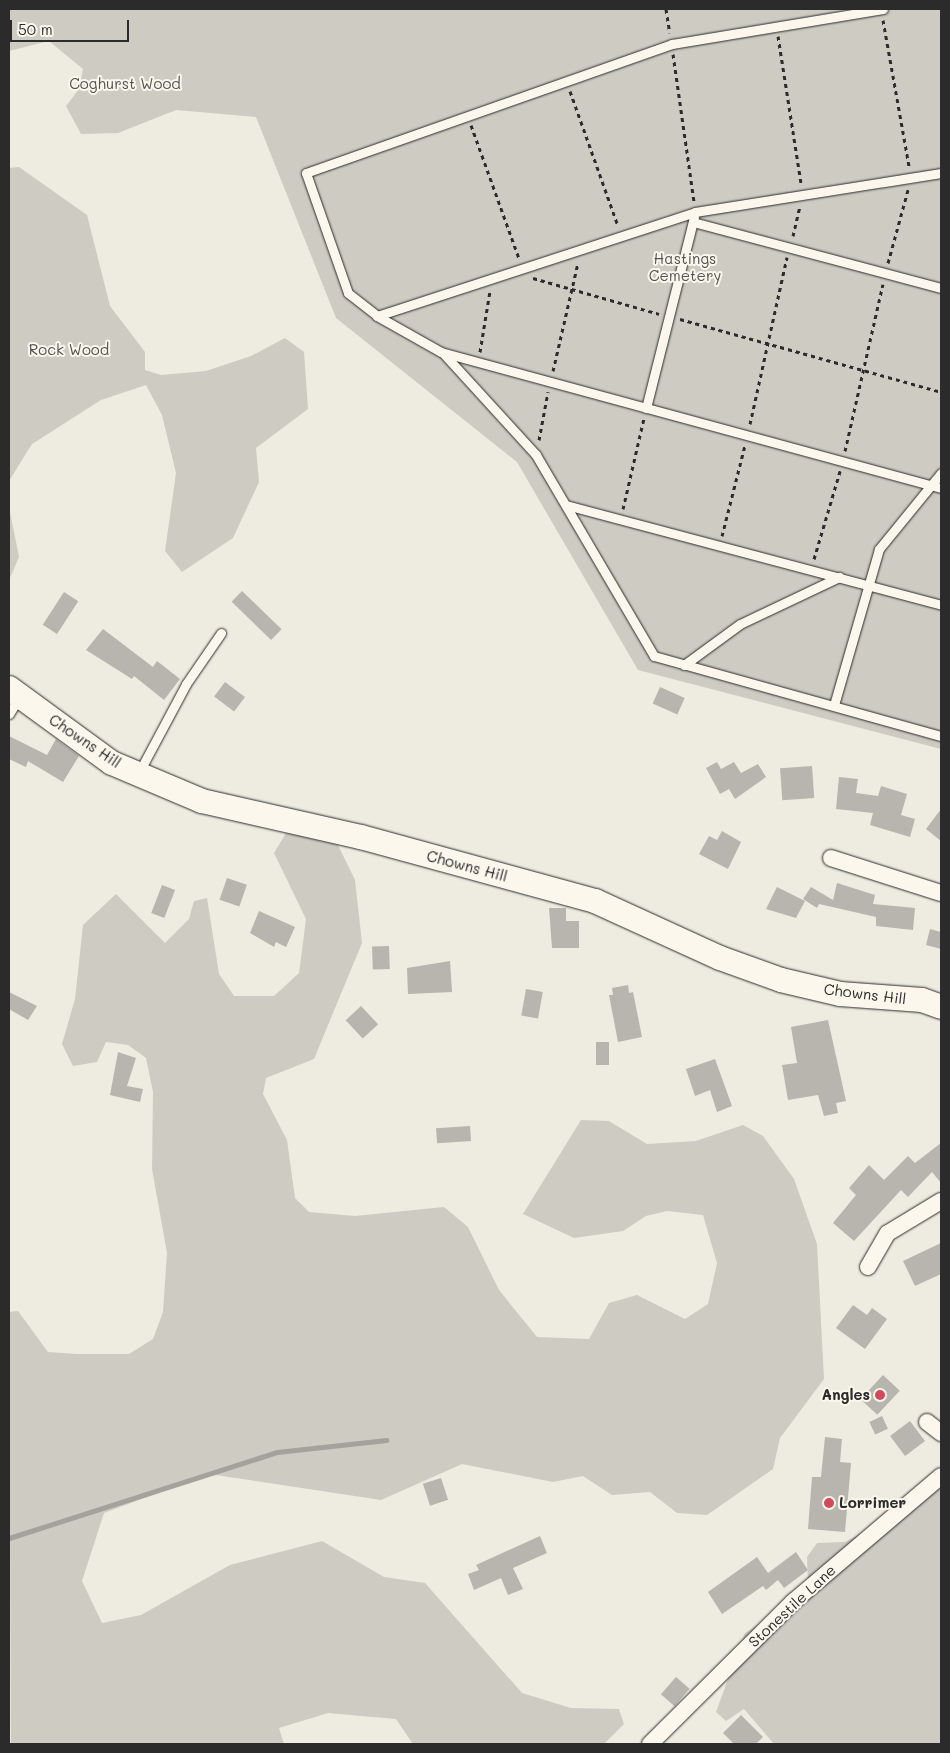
<!DOCTYPE html>
<html>
<head>
<meta charset="utf-8">
<style>
  body { margin:0 }
  #map { position:relative; width:950px; height:1753px; overflow:hidden; background:#eeebe0; font-family:Mali,sans-serif }
  div>[style] { position:absolute }
  [style*='--x'] { left:calc(var(--x)*1px); top:calc(var(--y)*1px); width:calc(var(--w)*1px); rotate:calc(var(--a)*1deg) }
  .green>* { inset:0; background:#cecbc2 }
  .stream>* { height:5px; margin:-2.5px; padding:0 2.5px; transform-origin:2.5px; border-radius:2.5px; background:#a4a29a }
  .building>* { inset:0; background:#b8b5ae; transform-origin:0 0 }
  .path>* { height:3px; margin-top:-1.5px; transform-origin:0; background:repeating-linear-gradient(90deg,#2b2b2b 0 4px,transparent 0 8px) }
  .roads { filter:drop-shadow(0 0 1px #2b2b2b) drop-shadow(0 0 1px #2b2b2b) }
  .lane>* { height:9px; margin:-4.5px; padding:0 4.5px; transform-origin:4.5px; border-radius:4.5px; background:#fbf7ec }
  .street>* { height:16px; margin:-8px; padding:0 8px; transform-origin:8px; border-radius:8px; background:#fbf7ec }
  .secondary>* { height:24px; margin:-12px; padding:0 12px; transform-origin:12px; border-radius:12px; background:#fbf7ec }
  .dots>* { width:14px; height:14px; translate:-50% -50%; box-sizing:border-box; border:2px solid #fbf7ec; border-radius:50% }
  span { translate:-50% -50%; white-space:nowrap; text-align:center; line-height:1.15; -webkit-text-stroke:4px #fbf7ec; paint-order:stroke }
  .park-label { font-size:15px; color:#545351 }
  .street-label { font-size:15px; color:#2b2b2b }
  .poi-label { font-size:15px; color:#2b2b2b; font-weight:700 }
  .right { translate:-100% -50%; text-align:right }
  .left { translate:0 -50%; text-align:left }
  .frame { position:absolute; inset:0; border:10px solid #2b2b2b; pointer-events:none }
  .scale { position:absolute; left:10px; top:20px; width:119px; height:22px; box-sizing:border-box; border:2px solid #2b2b2b; border-top:0; padding-left:6px; font-size:15px; line-height:18px; white-space:nowrap; color:#2b2b2b; -webkit-text-stroke:4px #fbf7ec; paint-order:stroke }
</style>
</head>
<body>
<div id="map">
  <div class="green">
    <div style="clip-path:polygon(9px 9px,941px 9px,941px 749px,638px 670px,517px 462px,336px 318px,256px 117px,176px 110px,118px 133px,81px 134px,66px 106px,79px 89px,83px 69px,49px 41px,9px 51px)"></div>
    <div style="clip-path:polygon(19px 167px,87px 215px,110px 306px,145px 352px,145px 370px,161px 375px,206px 371px,251px 356px,285px 338px,304px 352px,308px 409px,256px 448px,259px 482px,233px 538px,182px 572px,165px 551px,176px 473px,162px 415px,146px 385px,101px 400px,32px 444px,9px 481px,9px 168px)"></div>
    <div style="clip-path:polygon(9px 507px,19px 557px,9px 580px)"></div>
    <div style="clip-path:polygon(289px 828px,337px 843px,355px 880px,362px 943px,314px 1059px,266px 1078px,263px 1094px,287px 1140px,295px 1198px,309px 1212px,355px 1216px,444px 1207px,468px 1227px,499px 1290px,537px 1337px,589px 1339px,609px 1303px,637px 1295px,685px 1319px,708px 1304px,717px 1263px,703px 1215px,667px 1211px,646px 1216px,623px 1231px,574px 1238px,523px 1214px,581px 1120px,609px 1121px,647px 1144px,696px 1141px,743px 1125px,763px 1136px,794px 1179px,817px 1244px,824px 1379px,780px 1438px,773px 1469px,707px 1515px,677px 1513px,650px 1492px,612px 1495px,583px 1476px,553px 1482px,462px 1464px,381px 1500px,209px 1474px,104px 1513px,82px 1581px,102px 1623px,141px 1615px,230px 1565px,322px 1541px,384px 1577px,425px 1583px,522px 1693px,571px 1708px,619px 1709px,624px 1724px,604px 1744px,413px 1744px,396px 1719px,328px 1713px,279px 1728px,284px 1744px,11px 1744px,9px 1312px,18px 1311px,48px 1352px,77px 1354px,129px 1354px,153px 1339px,163px 1312px,167px 1253px,152px 1169px,153px 1092px,146px 1058px,128px 1045px,106px 1042px,97px 1062px,73px 1066px,62px 1044px,75px 999px,83px 925px,116px 894px,165px 943px,189px 919px,194px 901px,207px 898px,219px 974px,234px 996px,274px 996px,299px 973px,306px 919px,274px 853px)"></div>
    <div style="clip-path:polygon(941px 1472px,941px 1744px,774px 1744px,744px 1709px,726px 1721px,716px 1712px,745px 1633px,783px 1609px,808px 1582px,807px 1557px,817px 1543px,845px 1542px,864px 1532px)"></div>
  </div>
  <div class="stream">
    <div style="--x:9;--y:1538;--w:281;--a:-17.8"></div>
    <div style="--x:277;--y:1452;--w:110;--a:-6.3"></div>
  </div>
  <div class="building">
    <div style="left:242px;top:591px;width:55px;height:15px;rotate:44deg"></div>
    <div style="left:64px;top:592px;width:17px;height:39px;rotate:33deg"></div>
    <div style="clip-path:polygon(103px 629px,153px 667px,157px 661px,180px 679px,164px 700px,134px 676px,132px 679px,86px 650px)"></div>
    <div style="left:225px;top:682px;width:25px;height:18px;rotate:37deg"></div>
    <div style="left:660px;top:687px;width:27px;height:18px;rotate:24deg"></div>
    <div style="clip-path:polygon(9px 736px,47px 755px,56px 739px,79px 756px,63px 782px,28px 761px,26px 767px,9px 759px)"></div>
    <div style="clip-path:polygon(717px 762px,721px 769px,734px 762px,741px 773px,758px 764px,766px 777px,735px 799px,729px 789px,720px 794px,706px 768px)"></div>
    <div style="left:812px;top:766px;width:32px;height:32px;rotate:86deg"></div>
    <div style="clip-path:polygon(839px 777px,858px 779px,856px 793px,878px 796px,881px 786px,907px 794px,901px 815px,915px 819px,910px 837px,870px 825px,873px 813px,836px 809px)"></div>
    <div style="clip-path:polygon(941px 809px,941px 841px,926px 829px)"></div>
    <div style="clip-path:polygon(722px 831px,741px 842px,728px 869px,699px 854px,709px 836px,717px 840px)"></div>
    <div style="left:227px;top:878px;width:21px;height:23px;rotate:19deg"></div>
    <div style="clip-path:polygon(837px 883px,875px 895px,873px 904px,915px 908px,913px 930px,876px 926px,876px 917px,819px 904px,817px 908px,803px 899px,811px 887px,833px 900px)"></div>
    <div style="left:162px;top:885px;width:14px;height:30px;rotate:21deg"></div>
    <div style="clip-path:polygon(777px 887px,805px 901px,796px 918px,766px 909px)"></div>
    <div style="clip-path:polygon(549px 908px,566px 908px,566px 921px,579px 921px,579px 948px,552px 948px)"></div>
    <div style="clip-path:polygon(259px 911px,295px 927px,286px 947px,276px 942px,274px 947px,250px 933px)"></div>
    <div style="clip-path:polygon(930px 929px,941px 932px,941px 949px,926px 945px)"></div>
    <div style="left:389px;top:946px;width:23px;height:17px;rotate:88deg"></div>
    <div style="clip-path:polygon(450px 961px,452px 992px,408px 994px,407px 968px)"></div>
    <div style="clip-path:polygon(628px 985px,629px 993px,633px 992px,642px 1037px,618px 1042px,609px 995px,613px 995px,612px 988px)"></div>
    <div style="left:526px;top:989px;width:17px;height:27px;rotate:10deg"></div>
    <div style="clip-path:polygon(9px 992px,37px 1006px,28px 1020px,9px 1009px)"></div>
    <div style="left:361px;top:1006px;width:25px;height:21px;rotate:47deg"></div>
    <div style="clip-path:polygon(828px 1020px,846px 1101px,836px 1103px,838px 1113px,824px 1116px,818px 1095px,788px 1100px,782px 1065px,797px 1063px,791px 1027px)"></div>
    <div style="left:596px;top:1042px;width:13px;height:23px"></div>
    <div style="clip-path:polygon(118px 1052px,136px 1058px,127px 1086px,143px 1089px,140px 1102px,110px 1095px)"></div>
    <div style="clip-path:polygon(715px 1059px,732px 1106px,717px 1112px,710px 1090px,695px 1096px,686px 1069px)"></div>
    <div style="left:470px;top:1126px;width:15px;height:34px;rotate:86deg"></div>
    <div style="clip-path:polygon(941px 1143px,941px 1183px,932px 1172px,908px 1197px,901px 1190px,854px 1241px,833px 1223px,856px 1195px,849px 1188px,869px 1165px,884px 1180px,908px 1156px,915px 1163px)"></div>
    <div style="clip-path:polygon(941px 1243px,941px 1274px,915px 1286px,903px 1261px)"></div>
    <div style="clip-path:polygon(853px 1305px,867px 1315px,872px 1308px,887px 1319px,865px 1349px,836px 1328px)"></div>
    <div style="left:883px;top:1375px;width:23px;height:33px;rotate:43deg"></div>
    <div style="left:882px;top:1416px;width:14px;height:14px;rotate:65deg"></div>
    <div style="left:910px;top:1421px;width:25px;height:25px;rotate:53deg"></div>
    <div style="clip-path:polygon(825px 1437px,842px 1439px,840px 1462px,851px 1463px,845px 1532px,808px 1529px,812px 1477px,821px 1477px)"></div>
    <div style="left:441px;top:1478px;width:23px;height:19px;rotate:72deg"></div>
    <div style="clip-path:polygon(540px 1536px,547px 1553px,513px 1568px,523px 1589px,508px 1595px,501px 1578px,474px 1590px,468px 1574px,479px 1570px,476px 1565px)"></div>
    <div style="clip-path:polygon(796px 1552px,808px 1570px,784px 1588px,778px 1580px,766px 1590px,763px 1586px,722px 1614px,708px 1592px,757px 1557px,768px 1573px)"></div>
    <div style="left:676px;top:1677px;width:18px;height:23px;rotate:41deg"></div>
    <div style="clip-path:polygon(741px 1715px,763px 1737px,756px 1744px,734px 1744px,723px 1733px)"></div>
  </div>
  <div class="path">
    <div style="--x:666;--y:9;--w:24;--a:81"></div>
    <div style="--x:883;--y:20;--w:148;--a:79.9"></div>
    <div style="--x:778;--y:36;--w:149;--a:81.1"></div>
    <div style="--x:673;--y:54;--w:149;--a:81.9"></div>
    <div style="--x:570;--y:91;--w:143;--a:70.4"></div>
    <div style="--x:471;--y:125;--w:141;--a:70.2"></div>
    <div style="--x:793;--y:236;--w:31;--a:-77"></div>
    <div style="--x:888;--y:263;--w:76;--a:-74.7"></div>
    <div style="--x:533;--y:278;--w:131;--a:15.9"></div>
    <div style="--x:680;--y:319;--w:271;--a:15.6"></div>
    <div style="--x:480;--y:352;--w:62;--a:-80.7"></div>
    <div style="--x:553;--y:371;--w:111;--a:-77"></div>
    <div style="--x:750;--y:424;--w:171;--a:-77.5"></div>
    <div style="--x:539;--y:440;--w:49;--a:-79.4"></div>
    <div style="--x:845;--y:451;--w:171;--a:-77.2"></div>
    <div style="--x:623;--y:509;--w:93;--a:-77"></div>
    <div style="--x:722;--y:536;--w:94;--a:-75.8"></div>
    <div style="--x:814;--y:559;--w:92;--a:-73.5"></div>
  </div>
  <div class="roads">
    <div class="lane">
      <div style="--x:883;--y:9;--w:214;--a:170.6"></div>
      <div style="--x:672;--y:44;--w:388;--a:160.6"></div>
      <div style="--x:306;--y:173;--w:127;--a:70.7"></div>
      <div style="--x:348;--y:293;--w:37;--a:38"></div>
      <div style="--x:377;--y:316;--w:73;--a:29.4"></div>
      <div style="--x:441;--y:352;--w:518;--a:15.22"></div>
      <div style="--x:693;--y:222;--w:257;--a:14.9"></div>
      <div style="--x:377;--y:316;--w:335;--a:-18.1"></div>
      <div style="--x:695;--y:212;--w:249;--a:-9"></div>
      <div style="--x:443;--y:353;--w:138;--a:47.6"></div>
      <div style="--x:536;--y:455;--w:233;--a:59.6"></div>
      <div style="--x:654;--y:656;--w:298;--a:15.6"></div>
      <div style="--x:646;--y:408;--w:197;--a:-75.9"></div>
      <div style="--x:566;--y:505;--w:388;--a:14.9"></div>
      <div style="--x:684;--y:665;--w:69;--a:-36.2"></div>
      <div style="--x:740;--y:624;--w:110;--a:-25.4"></div>
      <div style="--x:834;--y:705;--w:162;--a:-73.9"></div>
      <div style="--x:879;--y:549;--w:98;--a:-50.8"></div>
      <div style="--x:9;--y:714;--w:21;--a:-59"></div>
      <div style="--x:138;--y:774;--w:102;--a:-61.9"></div>
      <div style="--x:186;--y:684;--w:62;--a:-55.5"></div>
    </div>
    <div class="street">
      <div style="--x:831;--y:858;--w:115;--a:17.7"></div>
      <div style="--x:868;--y:1267;--w:39;--a:-60"></div>
      <div style="--x:888;--y:1233;--w:62;--a:-31.1"></div>
      <div style="--x:927;--y:1422;--w:18;--a:38"></div>
      <div style="--x:650;--y:1744;--w:202;--a:-44.8"></div>
      <div style="--x:793;--y:1602;--w:194;--a:-40.4"></div>
    </div>
    <div class="secondary">
      <div style="--x:9;--y:688;--w:127;--a:36.1"></div>
      <div style="--x:112;--y:763;--w:98;--a:22.9"></div>
      <div style="--x:202;--y:801;--w:163;--a:12.8"></div>
      <div style="--x:361;--y:837;--w:243;--a:15.3"></div>
      <div style="--x:595;--y:901;--w:137;--a:24.5"></div>
      <div style="--x:720;--y:958;--w:65;--a:19.8"></div>
      <div style="--x:781;--y:980;--w:61;--a:13.3"></div>
      <div style="--x:840;--y:994;--w:82;--a:4.2"></div>
      <div style="--x:922;--y:1000;--w:20;--a:20"></div>
    </div>
  </div>
  <div class="dots">
    <div style="left:880px;top:1395px;background:#d1495b"></div>
    <div style="left:829px;top:1503px;background:#d1495b"></div>
  </div>
  <div class="park-label">
    <span style="left:125px;top:84px">Coghurst Wood</span>
    <span style="left:685px;top:267px">Hastings<br>Cemetery</span>
    <span style="left:69px;top:350px">Rock Wood</span>
  </div>
  <div class="street-label">
    <span style="left:85px;top:741px;rotate:34deg">Chowns Hill</span>
    <span style="left:467px;top:866px;rotate:15deg">Chowns Hill</span>
    <span style="left:865px;top:994px;rotate:7deg">Chowns Hill</span>
    <span style="left:792px;top:1606px;rotate:-43deg">Stonestile Lane</span>
  </div>
  <div class="poi-label">
    <span class="right" style="left:870px;top:1395px">Angles</span>
    <span class="left" style="left:839px;top:1503px">Lorrimer</span>
  </div>
  <div class="frame"></div>
  <div class="scale">50 m</div>
</div>
</body>
</html>
